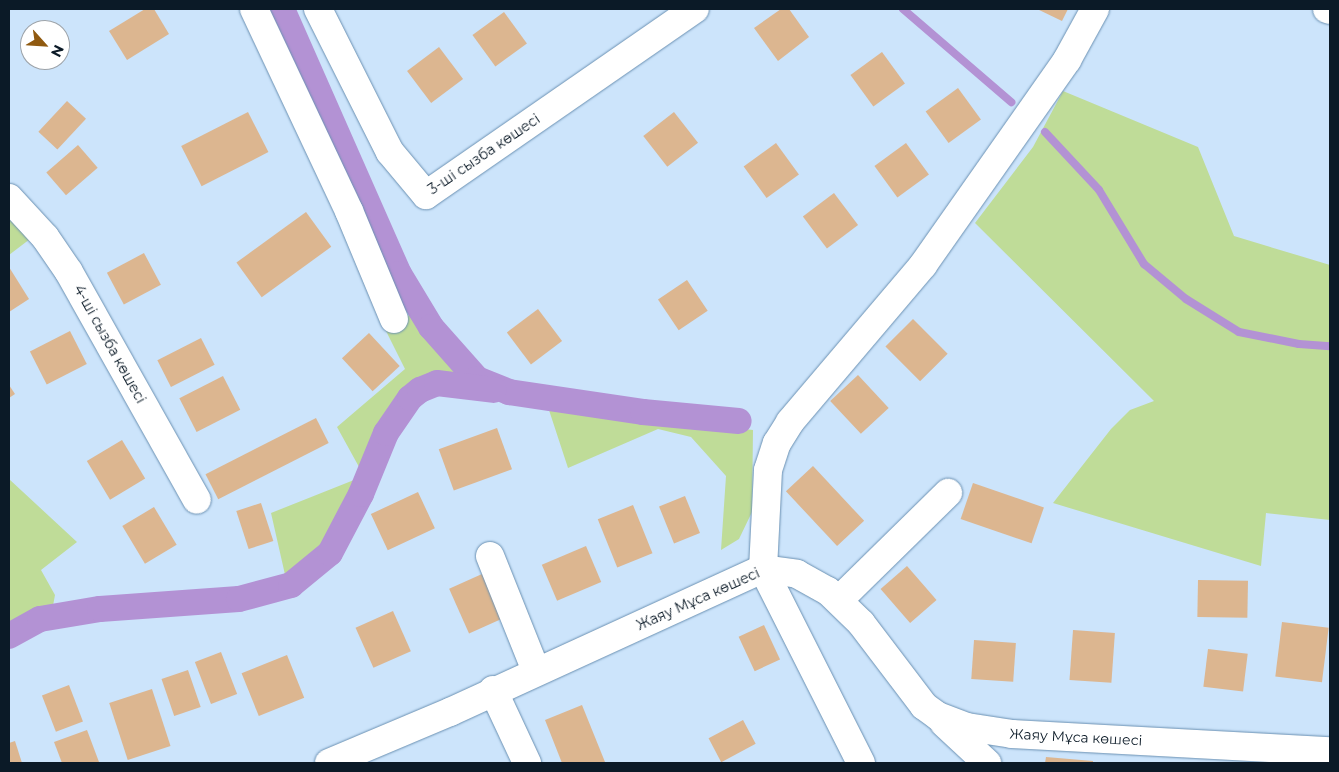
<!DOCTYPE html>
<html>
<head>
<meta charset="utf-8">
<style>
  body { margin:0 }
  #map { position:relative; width:1339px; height:772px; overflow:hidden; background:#cce4fb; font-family:Montserrat,sans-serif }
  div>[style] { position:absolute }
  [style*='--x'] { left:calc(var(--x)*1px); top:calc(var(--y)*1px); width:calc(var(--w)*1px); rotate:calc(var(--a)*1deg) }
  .green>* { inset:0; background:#bfdc98 }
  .stream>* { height:8px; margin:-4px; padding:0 4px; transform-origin:4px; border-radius:4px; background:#b392d4 }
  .canal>* { height:26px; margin:-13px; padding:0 13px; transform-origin:13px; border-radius:13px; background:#b392d4 }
  .building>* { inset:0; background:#dcb690; transform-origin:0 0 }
  .roads { filter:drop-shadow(0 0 1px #6a90b2) drop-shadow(0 0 1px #6a90b2) }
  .minor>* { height:28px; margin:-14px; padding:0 14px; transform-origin:14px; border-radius:14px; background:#fff }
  span { translate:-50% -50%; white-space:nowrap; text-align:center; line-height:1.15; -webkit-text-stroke:4px #fff; paint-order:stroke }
  .street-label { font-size:14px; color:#0b1a27 }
  .frame { position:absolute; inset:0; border:10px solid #0b1a27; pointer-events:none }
  .north { position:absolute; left:20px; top:20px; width:50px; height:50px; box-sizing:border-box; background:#fff; border:1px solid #9da3a9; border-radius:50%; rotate:116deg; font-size:14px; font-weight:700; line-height:20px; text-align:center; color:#0b1a27 }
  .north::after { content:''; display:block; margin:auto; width:18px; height:22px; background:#905a10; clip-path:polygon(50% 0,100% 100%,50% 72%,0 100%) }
</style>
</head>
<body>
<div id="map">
  <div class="green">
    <div style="clip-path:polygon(1063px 91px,1198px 147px,1234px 236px,1330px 265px,1330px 520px,1266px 513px,1261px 566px,1053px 503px,1111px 429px,1130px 410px,1154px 401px,975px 223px,1033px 147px)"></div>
    <div style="clip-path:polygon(9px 219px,30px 239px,9px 255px)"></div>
    <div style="clip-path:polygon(411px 314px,452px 362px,460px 380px,433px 378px,411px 391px,377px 442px,365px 476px,332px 540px,310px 565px,286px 579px,271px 513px,364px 476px,337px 427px,405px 369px,385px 329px)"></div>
    <div style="clip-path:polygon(548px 407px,753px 430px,752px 512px,739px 539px,721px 550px,726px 476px,691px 437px,658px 429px,568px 468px)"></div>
    <div style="clip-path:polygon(9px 479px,77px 542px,41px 570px,55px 595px,49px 627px,9px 645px)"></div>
  </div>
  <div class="stream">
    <div style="--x:903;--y:9;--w:143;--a:40.7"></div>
    <div style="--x:1045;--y:132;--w:79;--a:47"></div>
    <div style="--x:1099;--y:190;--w:87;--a:58.7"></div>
    <div style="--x:1144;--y:264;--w:55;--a:39.8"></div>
    <div style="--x:1186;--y:299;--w:62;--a:31.9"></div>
    <div style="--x:1239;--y:332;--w:61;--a:11.3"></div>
    <div style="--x:1299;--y:344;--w:31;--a:4"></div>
  </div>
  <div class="canal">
    <div style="--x:282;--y:9;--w:290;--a:66.2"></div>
    <div style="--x:399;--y:274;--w:62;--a:58.9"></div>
    <div style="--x:431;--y:327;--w:69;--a:48.5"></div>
    <div style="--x:477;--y:379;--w:35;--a:22"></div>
    <div style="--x:509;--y:392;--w:135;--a:8.5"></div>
    <div style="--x:643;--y:412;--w:96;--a:5.4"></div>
    <div style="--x:9;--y:636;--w:35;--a:-29"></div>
    <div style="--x:40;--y:619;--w:61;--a:-9.5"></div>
    <div style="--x:100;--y:609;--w:139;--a:-4.1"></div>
    <div style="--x:239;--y:599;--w:54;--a:-15.1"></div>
    <div style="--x:291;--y:585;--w:50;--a:-39.4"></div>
    <div style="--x:330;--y:553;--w:67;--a:-62.3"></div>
    <div style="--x:361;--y:494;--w:66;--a:-67.7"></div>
    <div style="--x:386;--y:433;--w:42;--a:-55.6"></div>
    <div style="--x:410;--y:398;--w:13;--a:-39"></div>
    <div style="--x:420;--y:390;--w:18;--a:-22"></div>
    <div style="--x:437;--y:383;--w:57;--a:7"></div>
  </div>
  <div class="building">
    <div style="clip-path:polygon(145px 9px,154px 9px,169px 34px,127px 60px,109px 31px)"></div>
    <div style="clip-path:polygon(781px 9px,789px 9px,809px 37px,778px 61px,754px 28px)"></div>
    <div style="clip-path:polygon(1037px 9px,1068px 9px,1062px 21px)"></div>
    <div style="left:504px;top:12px;width:39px;height:39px;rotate:54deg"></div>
    <div style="left:439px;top:47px;width:40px;height:40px;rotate:53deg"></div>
    <div style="left:882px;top:52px;width:39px;height:39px;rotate:54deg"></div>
    <div style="left:958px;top:88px;width:39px;height:40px;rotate:54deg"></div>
    <div style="left:67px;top:101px;width:26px;height:42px;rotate:43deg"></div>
    <div style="left:248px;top:112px;width:45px;height:75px;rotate:63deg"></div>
    <div style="left:674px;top:112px;width:39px;height:39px;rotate:52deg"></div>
    <div style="left:776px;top:143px;width:39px;height:40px;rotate:54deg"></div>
    <div style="left:906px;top:143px;width:39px;height:39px;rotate:54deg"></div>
    <div style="left:78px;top:145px;width:30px;height:42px;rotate:49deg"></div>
    <div style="left:834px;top:193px;width:40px;height:39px;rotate:53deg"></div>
    <div style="left:306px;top:212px;width:43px;height:86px;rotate:54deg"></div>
    <div style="left:144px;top:253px;width:36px;height:42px;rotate:62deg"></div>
    <div style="clip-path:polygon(9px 267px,29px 299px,9px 312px)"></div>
    <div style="left:687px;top:280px;width:37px;height:35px;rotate:56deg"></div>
    <div style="left:538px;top:309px;width:40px;height:39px;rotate:53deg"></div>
    <div style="left:913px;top:319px;width:49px;height:39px;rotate:45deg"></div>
    <div style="left:70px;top:331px;width:37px;height:45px;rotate:63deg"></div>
    <div style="left:369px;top:333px;width:45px;height:37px;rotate:47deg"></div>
    <div style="left:201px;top:338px;width:30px;height:49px;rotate:63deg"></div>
    <div style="left:858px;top:375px;width:45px;height:38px;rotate:47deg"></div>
    <div style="left:223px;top:376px;width:38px;height:49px;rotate:63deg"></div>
    <div style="clip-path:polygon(9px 385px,15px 394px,9px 398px)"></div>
    <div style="left:316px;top:418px;width:28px;height:124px;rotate:63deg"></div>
    <div style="left:497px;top:428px;width:44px;height:62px;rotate:70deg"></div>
    <div style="left:122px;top:440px;width:45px;height:41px;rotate:59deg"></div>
    <div style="left:813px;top:466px;width:75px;height:37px;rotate:47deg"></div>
    <div style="left:973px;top:483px;width:75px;height:38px;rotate:19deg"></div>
    <div style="left:418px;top:492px;width:40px;height:52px;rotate:65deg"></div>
    <div style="left:685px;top:496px;width:40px;height:28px;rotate:68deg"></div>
    <div style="left:261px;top:503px;width:40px;height:26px;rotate:72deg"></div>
    <div style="left:633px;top:505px;width:52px;height:38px;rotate:68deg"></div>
    <div style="left:154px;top:507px;width:44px;height:37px;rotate:59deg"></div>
    <div style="left:586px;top:546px;width:39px;height:48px;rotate:67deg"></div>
    <div style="left:907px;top:566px;width:45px;height:35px;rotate:49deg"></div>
    <div style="left:482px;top:574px;width:49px;height:36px;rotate:66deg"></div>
    <div style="left:1198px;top:580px;width:50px;height:37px;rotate:1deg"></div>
    <div style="left:393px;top:611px;width:44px;height:41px;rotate:66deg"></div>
    <div style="left:1282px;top:622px;width:47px;height:55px;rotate:7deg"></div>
    <div style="left:764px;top:625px;width:38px;height:28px;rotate:65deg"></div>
    <div style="left:1073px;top:630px;width:42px;height:50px;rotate:4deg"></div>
    <div style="left:974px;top:640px;width:42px;height:39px;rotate:4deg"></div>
    <div style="left:1208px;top:649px;width:40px;height:38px;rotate:7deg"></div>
    <div style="left:221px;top:652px;width:45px;height:28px;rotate:69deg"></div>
    <div style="left:287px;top:655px;width:46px;height:49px;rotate:68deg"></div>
    <div style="left:188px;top:670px;width:39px;height:28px;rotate:71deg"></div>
    <div style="left:69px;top:685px;width:39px;height:29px;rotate:69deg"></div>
    <div style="left:152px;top:689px;width:60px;height:45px;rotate:72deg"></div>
    <div style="clip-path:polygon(582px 705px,605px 762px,562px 763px,545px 720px)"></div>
    <div style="left:743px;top:720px;width:27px;height:39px;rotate:62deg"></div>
    <div style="clip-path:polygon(87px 730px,99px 762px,62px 763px,54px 742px)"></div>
    <div style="clip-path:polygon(15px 741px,22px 763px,9px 763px,9px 743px)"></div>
    <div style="clip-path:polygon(1046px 757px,1093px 761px,1093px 763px,1045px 763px)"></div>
  </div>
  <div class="roads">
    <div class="minor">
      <div style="--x:254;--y:9;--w:223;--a:64.8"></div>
      <div style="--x:349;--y:211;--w:117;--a:67.4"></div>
      <div style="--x:318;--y:9;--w:160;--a:63.3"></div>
      <div style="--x:390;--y:152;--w:56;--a:50.1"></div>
      <div style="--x:426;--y:195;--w:327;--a:-34.7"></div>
      <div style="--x:1327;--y:9;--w:3;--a:18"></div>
      <div style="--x:9;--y:198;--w:53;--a:47.3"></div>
      <div style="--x:45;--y:237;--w:42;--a:55.6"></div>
      <div style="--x:69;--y:272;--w:261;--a:60.7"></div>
      <div style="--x:490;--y:556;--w:124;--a:68.2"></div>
      <div style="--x:839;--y:600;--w:153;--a:-44.5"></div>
      <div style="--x:493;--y:690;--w:81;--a:65"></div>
      <div style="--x:944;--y:723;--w:59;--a:42.9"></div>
      <div style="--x:329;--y:763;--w:131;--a:-22.9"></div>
      <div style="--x:450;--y:712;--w:344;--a:-24.6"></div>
      <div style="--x:763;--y:569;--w:34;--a:8"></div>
      <div style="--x:797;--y:574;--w:35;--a:29"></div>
      <div style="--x:828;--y:591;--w:46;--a:44.1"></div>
      <div style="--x:861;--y:623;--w:104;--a:52.8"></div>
      <div style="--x:924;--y:706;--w:17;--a:36"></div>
      <div style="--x:938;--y:716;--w:31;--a:21"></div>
      <div style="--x:967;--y:727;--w:46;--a:8.8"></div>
      <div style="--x:1012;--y:734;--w:318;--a:3.1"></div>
      <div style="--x:861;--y:763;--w:217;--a:-116.8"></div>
      <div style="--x:763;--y:569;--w:99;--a:-87.1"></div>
      <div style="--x:768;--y:470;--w:28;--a:-72"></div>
      <div style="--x:777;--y:443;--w:25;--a:-58"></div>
      <div style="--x:790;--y:422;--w:206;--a:-49.7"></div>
      <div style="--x:923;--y:265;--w:251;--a:-54.9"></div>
      <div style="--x:1067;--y:60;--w:58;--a:-61.2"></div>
    </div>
  </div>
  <div class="street-label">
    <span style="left:484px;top:154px;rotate:-34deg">3-ші сызба көшесі</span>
    <span style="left:110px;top:344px;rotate:61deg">4-ші сызба көшесі</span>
    <span style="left:698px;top:599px;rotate:-24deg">Жаяу Мұса көшесі</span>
    <span style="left:1076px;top:737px;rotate:3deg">Жаяу Мұса көшесі</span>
  </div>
  <div class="frame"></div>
  <div class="north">N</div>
</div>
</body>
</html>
